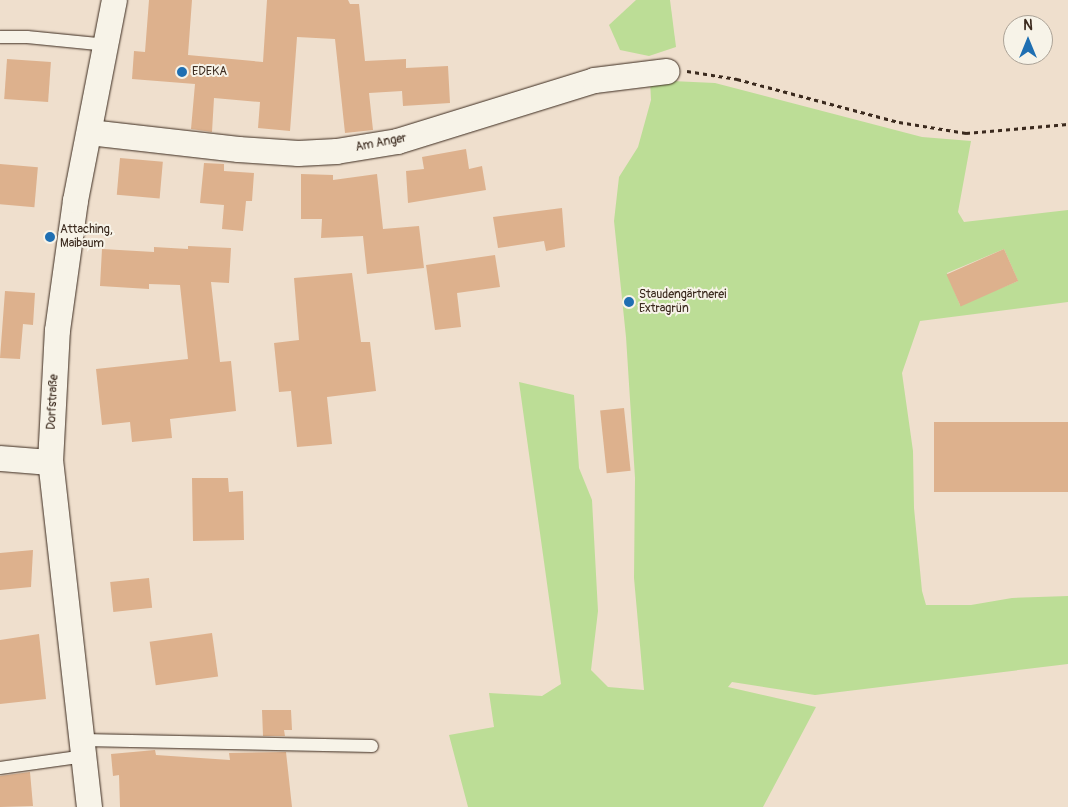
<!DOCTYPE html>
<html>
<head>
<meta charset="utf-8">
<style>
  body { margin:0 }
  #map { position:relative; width:1068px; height:807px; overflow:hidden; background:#efdfcd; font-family:Pangolin,sans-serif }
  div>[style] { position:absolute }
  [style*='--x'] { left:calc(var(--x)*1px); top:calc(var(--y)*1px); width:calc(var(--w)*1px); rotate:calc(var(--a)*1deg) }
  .green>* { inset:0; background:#bcdd96 }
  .building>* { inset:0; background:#ddb18d; transform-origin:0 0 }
  .path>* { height:3px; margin-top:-1.5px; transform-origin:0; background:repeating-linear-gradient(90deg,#3b2a1e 0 4px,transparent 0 8px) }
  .roads { filter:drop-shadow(0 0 1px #3b2a1e) drop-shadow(0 0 1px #3b2a1e) }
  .lane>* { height:12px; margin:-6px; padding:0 6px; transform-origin:6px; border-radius:6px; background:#f7f3e8 }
  .street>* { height:25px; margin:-12.5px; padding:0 12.5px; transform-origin:12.5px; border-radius:12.5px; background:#f7f3e8 }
  .dots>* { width:14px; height:14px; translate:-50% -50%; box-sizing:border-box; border:2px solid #f7f3e8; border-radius:50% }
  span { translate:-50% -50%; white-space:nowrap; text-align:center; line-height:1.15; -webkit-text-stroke:4px #f7f3e8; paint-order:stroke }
  .poi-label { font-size:12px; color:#3b2a1e }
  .left { translate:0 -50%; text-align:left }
  .street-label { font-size:12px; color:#3b2a1e }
  .north { position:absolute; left:1003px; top:15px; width:50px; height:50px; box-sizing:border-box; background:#f7f3e8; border:1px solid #aca397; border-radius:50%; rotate:0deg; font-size:14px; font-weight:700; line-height:20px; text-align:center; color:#3b2a1e }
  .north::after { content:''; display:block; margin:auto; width:18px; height:22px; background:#1f6fb2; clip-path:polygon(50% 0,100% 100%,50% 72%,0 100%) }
</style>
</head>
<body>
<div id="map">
  <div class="green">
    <div style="clip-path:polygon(636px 0,670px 0,676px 47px,649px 56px,620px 50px,609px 25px)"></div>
    <div style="clip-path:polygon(evenodd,650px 80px,715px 83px,922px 137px,971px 141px,958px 212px,964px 222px,1068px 210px,1068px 302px,920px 321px,902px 373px,913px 451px,914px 508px,922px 591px,926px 605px,971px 605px,1012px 598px,1068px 596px,1068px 664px,815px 695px,732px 682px,728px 687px,816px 707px,763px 807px,468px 807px,449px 735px,494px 727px,489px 693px,542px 696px,561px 684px,519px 382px,574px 395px,579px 468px,592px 500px,598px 611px,591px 670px,608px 687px,644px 690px,634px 578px,635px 478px,626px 337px,614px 221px,619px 177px,638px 147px,651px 100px,650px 80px,1004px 249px,1018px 281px,960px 305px,947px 273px,1004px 249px)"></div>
  </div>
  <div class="building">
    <div style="clip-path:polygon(149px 0,192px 0,188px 55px,263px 62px,267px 0,348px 0,350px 4px,359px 4px,365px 61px,406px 59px,406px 68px,448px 66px,450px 103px,403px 106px,402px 91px,369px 93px,373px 130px,345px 133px,335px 39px,297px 37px,290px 131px,258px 128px,260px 102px,214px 98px,212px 132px,191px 129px,195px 84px,132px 79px,134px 51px,145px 52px)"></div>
    <div style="left:7px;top:59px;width:44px;height:40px;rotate:4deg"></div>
    <div style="clip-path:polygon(466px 149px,469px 169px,482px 166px,486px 190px,408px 203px,406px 171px,424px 169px,422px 157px)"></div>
    <div style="left:120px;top:158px;width:43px;height:37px;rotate:5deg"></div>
    <div style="clip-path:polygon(204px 163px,224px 164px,224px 171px,254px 173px,252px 201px,246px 201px,243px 231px,222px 229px,224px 205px,200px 203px)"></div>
    <div style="left:0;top:164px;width:38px;height:40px;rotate:5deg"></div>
    <div style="clip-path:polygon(301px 174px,333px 175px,333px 180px,377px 174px,383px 229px,419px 226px,424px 268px,367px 274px,363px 236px,321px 238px,322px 219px,301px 219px)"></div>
    <div style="clip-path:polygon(562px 208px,565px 247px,546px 251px,544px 241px,498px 248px,493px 217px)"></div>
    <div style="clip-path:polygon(188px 246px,231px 248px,229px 283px,211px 282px,220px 362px,231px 361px,236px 411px,170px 419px,172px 438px,132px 442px,130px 422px,102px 425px,96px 369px,188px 359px,180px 285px,149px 284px,149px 289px,100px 286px,102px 249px,154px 252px,154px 247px,188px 249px)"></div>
    <div style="left:1004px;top:249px;width:35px;height:63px;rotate:66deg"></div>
    <div style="clip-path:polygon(495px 255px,500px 287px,457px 293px,461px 327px,435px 330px,426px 265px)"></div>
    <div style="clip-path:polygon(352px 273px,361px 342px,370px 342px,376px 391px,327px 397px,332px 444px,297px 447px,291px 391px,279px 392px,274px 343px,299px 340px,294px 278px)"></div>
    <div style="clip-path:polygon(5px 291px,35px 293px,33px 325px,23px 324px,20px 359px,0 358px)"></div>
    <div style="left:624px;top:408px;width:63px;height:24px;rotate:84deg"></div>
    <div style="left:1068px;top:422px;width:70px;height:134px;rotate:90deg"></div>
    <div style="clip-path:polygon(192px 478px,228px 478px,229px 492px,243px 491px,244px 540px,193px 541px)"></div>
    <div style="clip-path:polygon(33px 550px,31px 587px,0 590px,0 553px)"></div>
    <div style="left:149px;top:578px;width:30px;height:39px;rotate:84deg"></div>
    <div style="left:212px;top:633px;width:44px;height:63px;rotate:82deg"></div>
    <div style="clip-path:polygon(39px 634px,46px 699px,0 704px,0 640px)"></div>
    <div style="clip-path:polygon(262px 710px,291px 710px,292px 730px,284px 730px,285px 736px,263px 736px)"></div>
    <div style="clip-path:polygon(155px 750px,156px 755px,230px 760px,229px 753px,286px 752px,292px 807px,120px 807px,119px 775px,113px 776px,111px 754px)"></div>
    <div style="clip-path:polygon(30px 772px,33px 806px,0 807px,0 776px)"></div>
  </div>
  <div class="path">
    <div style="--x:687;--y:71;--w:51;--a:9.1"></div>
    <div style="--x:737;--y:79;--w:168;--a:14.9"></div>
    <div style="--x:899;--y:122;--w:68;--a:9.3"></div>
    <div style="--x:966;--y:133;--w:102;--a:-5"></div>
  </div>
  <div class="roads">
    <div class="lane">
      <div style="--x:0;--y:37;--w:27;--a:0"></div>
      <div style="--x:27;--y:37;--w:81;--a:5.6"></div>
      <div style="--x:83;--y:740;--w:289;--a:1.2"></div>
      <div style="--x:0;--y:768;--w:86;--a:-8"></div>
    </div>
    <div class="street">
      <div style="--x:89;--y:132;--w:150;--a:6.5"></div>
      <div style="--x:238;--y:149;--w:60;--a:3.8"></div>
      <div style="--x:298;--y:153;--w:38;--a:-3"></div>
      <div style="--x:336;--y:151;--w:62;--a:-9.3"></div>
      <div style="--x:397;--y:141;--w:206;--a:-17.2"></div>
      <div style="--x:594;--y:80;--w:73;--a:-7.1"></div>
      <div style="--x:0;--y:458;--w:50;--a:4.6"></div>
      <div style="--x:89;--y:807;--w:347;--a:-96.4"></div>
      <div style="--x:50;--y:462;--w:132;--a:-87"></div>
      <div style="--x:57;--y:330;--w:131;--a:-82.1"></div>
      <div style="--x:75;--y:200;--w:204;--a:-79"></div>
    </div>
  </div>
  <div class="dots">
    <div style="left:182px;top:72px;background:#1f6fb2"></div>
    <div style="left:50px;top:237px;background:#1f6fb2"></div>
    <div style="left:629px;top:302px;background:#1f6fb2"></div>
  </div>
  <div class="poi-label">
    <span class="left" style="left:192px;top:72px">EDEKA</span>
    <span class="left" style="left:60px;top:237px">Attaching,<br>Maibaum</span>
    <span class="left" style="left:639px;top:302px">Staudengärtnerei<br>Extragrün</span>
  </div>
  <div class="street-label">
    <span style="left:381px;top:143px;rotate:-11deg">Am Anger</span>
    <span style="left:53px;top:402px;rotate:-87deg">Dorfstraße</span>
  </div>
  <div class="north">N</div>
</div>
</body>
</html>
